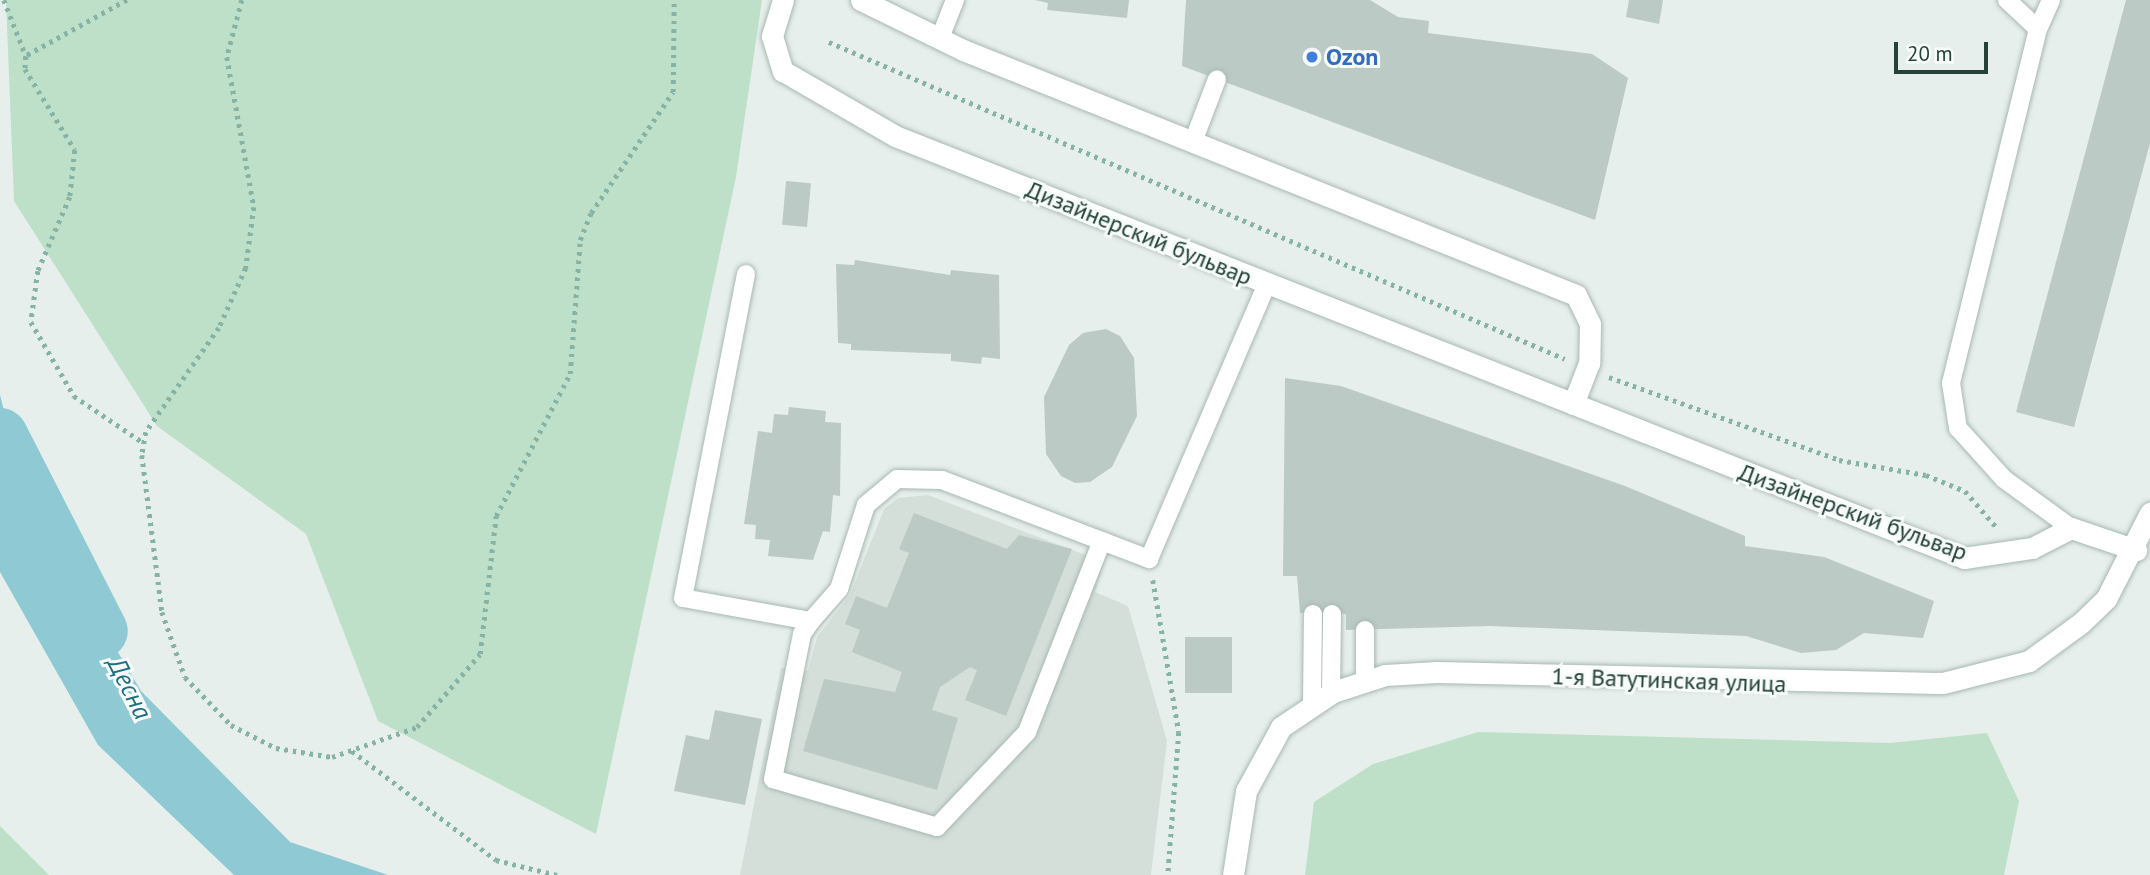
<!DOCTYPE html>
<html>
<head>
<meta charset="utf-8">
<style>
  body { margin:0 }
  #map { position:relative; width:2150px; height:875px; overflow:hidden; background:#e6efeb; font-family:"PT Sans",sans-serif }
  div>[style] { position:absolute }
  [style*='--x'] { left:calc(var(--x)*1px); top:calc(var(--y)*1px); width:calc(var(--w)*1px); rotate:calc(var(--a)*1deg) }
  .built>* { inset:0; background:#d4dfda }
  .green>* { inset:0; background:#bfe0c8 }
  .water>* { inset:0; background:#8ec9d4 }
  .river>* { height:56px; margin:-28px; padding:0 28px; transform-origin:28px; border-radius:28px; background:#8ec9d4 }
  .building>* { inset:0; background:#bbcac4; transform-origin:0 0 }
  .path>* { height:4.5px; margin-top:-2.25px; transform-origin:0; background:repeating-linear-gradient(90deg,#86b3a5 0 3.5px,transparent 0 8.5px) }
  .roads { filter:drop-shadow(0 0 2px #a8b8b2) drop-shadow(0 0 2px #a8b8b2) }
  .lane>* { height:18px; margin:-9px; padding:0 9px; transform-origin:9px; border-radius:9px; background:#fff }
  .street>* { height:21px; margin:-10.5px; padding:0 10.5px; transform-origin:10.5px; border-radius:10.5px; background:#fff }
  .dots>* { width:19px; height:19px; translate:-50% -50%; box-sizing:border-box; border:4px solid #f7fbf9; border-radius:50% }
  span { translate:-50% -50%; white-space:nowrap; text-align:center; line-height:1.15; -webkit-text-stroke:6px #f7fbf9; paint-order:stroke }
  .shop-label { font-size:24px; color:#366cbe; font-weight:700 }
  .left { translate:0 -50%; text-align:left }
  .street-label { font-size:24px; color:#24423a }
  .water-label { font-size:26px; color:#1c6f80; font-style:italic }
  .scale { position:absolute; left:1894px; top:42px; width:94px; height:32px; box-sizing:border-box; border:4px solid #24423a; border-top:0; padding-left:9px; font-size:21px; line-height:24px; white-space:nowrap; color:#24423a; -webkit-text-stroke:5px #f7fbf9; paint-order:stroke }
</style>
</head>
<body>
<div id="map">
  <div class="built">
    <div style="clip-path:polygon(928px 495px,1104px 562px,1095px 592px,1128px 606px,1167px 741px,1151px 875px,740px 875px,781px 668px,808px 671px,817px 637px,850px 595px,884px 509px,898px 498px)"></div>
  </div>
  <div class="green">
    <div style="clip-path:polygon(6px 0,762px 0,736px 177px,596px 834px,378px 721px,306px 534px,157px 426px,14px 201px)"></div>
    <div style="clip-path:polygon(1478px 732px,1890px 743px,1987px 733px,2019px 801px,2004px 875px,1305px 875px,1314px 802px,1373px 764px)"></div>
    <div style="clip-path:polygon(0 826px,49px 875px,0 875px)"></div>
  </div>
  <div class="water">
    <div style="clip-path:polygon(0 395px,26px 497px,141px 691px,290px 842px,388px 875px,234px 875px,98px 745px,0 572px)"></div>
  </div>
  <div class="river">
    <div style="--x:0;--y:436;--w:219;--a:62.9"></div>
  </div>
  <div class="building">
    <div style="clip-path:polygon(1035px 0,1129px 0,1127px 18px,1047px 10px,1048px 3px)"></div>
    <div style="clip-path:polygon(1186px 0,1370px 0,1398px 17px,1429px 21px,1428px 33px,1592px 54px,1628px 78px,1595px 220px,1182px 66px)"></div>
    <div style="clip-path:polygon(1629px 0,1663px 0,1659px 24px,1626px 17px)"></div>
    <div style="clip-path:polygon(2126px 0,2150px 0,2150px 143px,2074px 427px,2016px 412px)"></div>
    <div style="left:786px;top:181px;width:25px;height:44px;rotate:5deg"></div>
    <div style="clip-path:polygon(855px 260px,950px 275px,951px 270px,999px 275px,1000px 359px,982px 357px,981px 364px,951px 361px,951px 354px,851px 350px,851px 344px,838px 343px,836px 264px,854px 265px)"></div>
    <div style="clip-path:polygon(1106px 329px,1120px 336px,1134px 358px,1137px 416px,1112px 467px,1090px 482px,1075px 483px,1061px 476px,1046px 454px,1044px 397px,1069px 345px,1083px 333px)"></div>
    <div style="clip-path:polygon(1285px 378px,1341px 386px,1625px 486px,1745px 536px,1745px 546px,1824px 557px,1934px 601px,1923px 638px,1864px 633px,1836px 650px,1801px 653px,1746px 636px,1490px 626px,1346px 630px,1346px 614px,1300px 613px,1297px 576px,1283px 576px)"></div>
    <div style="clip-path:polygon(789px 407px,826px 411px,825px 422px,841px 423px,840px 496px,833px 495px,830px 532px,823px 531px,813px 560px,768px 556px,770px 540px,755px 539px,756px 525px,744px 524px,758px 431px,772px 433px,774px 414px,788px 415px)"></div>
    <div style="clip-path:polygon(914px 513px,1007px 549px,1019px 535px,1072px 549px,1006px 716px,965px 700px,977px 670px,970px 667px,940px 687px,932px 710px,958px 718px,937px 790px,803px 751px,824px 679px,895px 692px,902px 672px,852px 652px,860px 630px,845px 624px,856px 596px,887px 608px,909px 553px,899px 549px)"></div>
    <div style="left:1185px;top:637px;width:47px;height:56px"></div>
    <div style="clip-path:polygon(715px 710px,762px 719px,745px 805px,674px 791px,686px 735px,709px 740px)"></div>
  </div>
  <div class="path">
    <div style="--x:4;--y:0;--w:60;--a:68.6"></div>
    <div style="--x:127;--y:0;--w:115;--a:151"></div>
    <div style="--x:26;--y:56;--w:13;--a:94"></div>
    <div style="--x:25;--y:69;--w:95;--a:58.3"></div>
    <div style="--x:75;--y:150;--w:47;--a:96.1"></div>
    <div style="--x:70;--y:197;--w:81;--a:113.4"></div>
    <div style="--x:38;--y:271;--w:51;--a:97.8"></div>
    <div style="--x:31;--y:322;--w:86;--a:59.8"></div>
    <div style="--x:74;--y:396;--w:84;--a:33.9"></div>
    <div style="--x:242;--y:0;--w:59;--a:104.7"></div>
    <div style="--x:227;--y:57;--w:152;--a:79.8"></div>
    <div style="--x:254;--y:207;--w:62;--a:97.5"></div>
    <div style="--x:246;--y:268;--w:66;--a:114.2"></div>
    <div style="--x:219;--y:328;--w:127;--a:125.1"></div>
    <div style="--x:146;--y:432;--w:23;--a:100"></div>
    <div style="--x:142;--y:455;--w:158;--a:82.7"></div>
    <div style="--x:162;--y:612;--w:69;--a:70.5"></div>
    <div style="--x:185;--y:677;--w:66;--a:46.2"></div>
    <div style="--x:231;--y:725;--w:51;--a:27.1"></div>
    <div style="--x:276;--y:748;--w:57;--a:9.1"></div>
    <div style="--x:332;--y:757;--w:90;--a:-19.4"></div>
    <div style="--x:417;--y:727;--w:96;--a:-49.2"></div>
    <div style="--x:480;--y:654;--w:139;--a:-83.4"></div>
    <div style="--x:496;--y:516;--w:160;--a:-62.5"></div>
    <div style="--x:570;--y:374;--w:134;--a:-85.7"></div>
    <div style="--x:580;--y:240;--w:29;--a:-68"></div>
    <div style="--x:591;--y:213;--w:146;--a:-55.9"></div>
    <div style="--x:673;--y:92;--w:92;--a:-89.4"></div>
    <div style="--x:829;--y:42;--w:801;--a:23.3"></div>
    <div style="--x:1609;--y:377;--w:245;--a:19.8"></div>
    <div style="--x:1839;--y:460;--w:88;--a:9.8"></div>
    <div style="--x:1926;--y:475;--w:42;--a:22.3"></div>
    <div style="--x:1965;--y:491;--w:50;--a:49"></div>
    <div style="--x:1153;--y:580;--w:154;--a:80.3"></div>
    <div style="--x:1179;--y:732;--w:143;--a:94.4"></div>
    <div style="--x:352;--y:751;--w:181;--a:37.1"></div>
    <div style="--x:496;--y:860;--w:63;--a:13.8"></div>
  </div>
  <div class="roads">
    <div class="lane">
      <div style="--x:2007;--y:0;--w:42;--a:43.1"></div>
      <div style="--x:2051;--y:0;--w:32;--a:114"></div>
      <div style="--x:2038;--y:29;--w:365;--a:103.8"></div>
      <div style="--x:1951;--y:383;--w:46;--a:81.2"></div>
      <div style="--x:1958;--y:428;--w:69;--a:48"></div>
      <div style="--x:2004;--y:479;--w:83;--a:36.2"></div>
      <div style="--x:940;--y:38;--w:41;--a:-68.5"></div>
      <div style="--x:1193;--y:142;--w:67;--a:-69.1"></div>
      <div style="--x:746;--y:274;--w:330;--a:101"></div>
      <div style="--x:683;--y:598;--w:130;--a:10.2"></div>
      <div style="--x:811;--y:621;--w:43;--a:-48.8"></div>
      <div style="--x:839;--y:589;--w:88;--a:-72.2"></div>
      <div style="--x:866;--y:505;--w:40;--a:-40"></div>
      <div style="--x:897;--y:479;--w:45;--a:1.3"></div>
      <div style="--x:942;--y:480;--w:222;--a:20.9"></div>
      <div style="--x:1149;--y:559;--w:299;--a:-66.8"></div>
      <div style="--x:811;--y:621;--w:16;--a:125"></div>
      <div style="--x:802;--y:634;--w:148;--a:101.3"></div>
      <div style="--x:773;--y:779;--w:171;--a:16.3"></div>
      <div style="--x:937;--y:827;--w:131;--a:-46.5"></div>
      <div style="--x:1027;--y:732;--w:205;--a:-68.6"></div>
      <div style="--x:1365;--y:682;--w:52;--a:-90"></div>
      <div style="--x:1331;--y:693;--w:79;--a:-89.3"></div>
      <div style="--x:1312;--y:706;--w:92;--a:-89.4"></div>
    </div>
    <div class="street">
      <div style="--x:783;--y:0;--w:38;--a:107"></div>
      <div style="--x:772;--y:36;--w:37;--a:73"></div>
      <div style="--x:783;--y:71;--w:129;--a:30.1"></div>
      <div style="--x:895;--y:136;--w:1149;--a:21.54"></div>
      <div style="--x:1964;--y:558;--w:69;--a:-8.4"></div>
      <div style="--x:2032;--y:548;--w:44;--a:-27.1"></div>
      <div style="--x:2071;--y:528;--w:69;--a:18.7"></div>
      <div style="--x:861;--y:0;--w:114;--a:26.1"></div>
      <div style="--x:963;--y:50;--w:660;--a:21.79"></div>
      <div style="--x:1576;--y:295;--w:32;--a:64"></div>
      <div style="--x:1590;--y:324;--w:39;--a:91"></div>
      <div style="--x:1589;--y:363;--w:44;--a:111.3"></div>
      <div style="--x:1233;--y:875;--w:85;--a:-81.2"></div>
      <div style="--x:1246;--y:791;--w:73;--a:-61.3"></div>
      <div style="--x:1281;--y:727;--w:63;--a:-33.9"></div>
      <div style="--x:1333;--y:692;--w:55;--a:-18.1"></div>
      <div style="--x:1385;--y:675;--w:52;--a:-3.3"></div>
      <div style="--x:1437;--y:672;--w:506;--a:1.25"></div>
      <div style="--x:1943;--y:683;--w:89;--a:-14.3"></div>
      <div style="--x:2029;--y:661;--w:64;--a:-36.2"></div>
      <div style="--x:2081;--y:623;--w:35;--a:-44"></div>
      <div style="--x:2106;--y:599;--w:97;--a:-62.9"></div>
    </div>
  </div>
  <div class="dots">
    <div style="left:1312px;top:57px;background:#3f7fe0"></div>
  </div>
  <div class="shop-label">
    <span class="left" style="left:1326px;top:57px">Ozon</span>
  </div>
  <div class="street-label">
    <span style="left:1139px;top:233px;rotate:22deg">Дизайнерский бульвар</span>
    <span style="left:1853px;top:512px;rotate:20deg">Дизайнерский бульвар</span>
    <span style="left:1669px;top:680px;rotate:2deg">1-я Ватутинская улица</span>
  </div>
  <div class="water-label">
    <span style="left:130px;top:688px;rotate:63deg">Десна</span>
  </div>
  <div class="scale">20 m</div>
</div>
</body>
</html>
